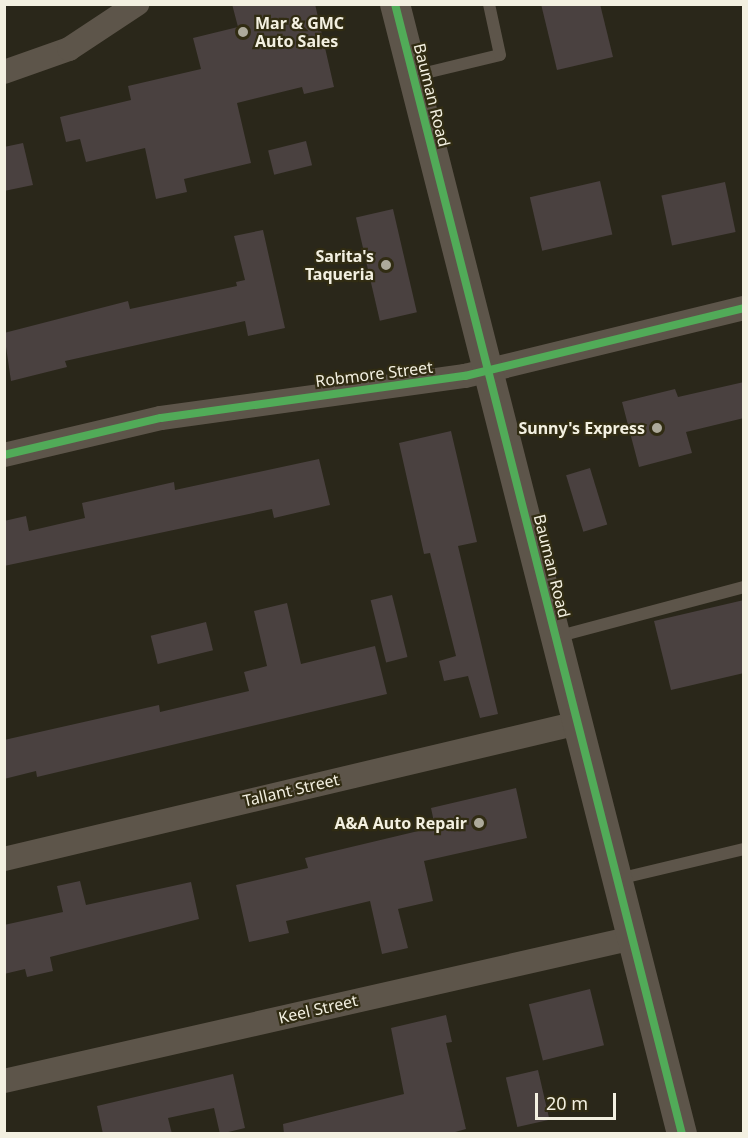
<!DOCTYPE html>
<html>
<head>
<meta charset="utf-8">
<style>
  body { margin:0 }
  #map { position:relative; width:748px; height:1138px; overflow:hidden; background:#2a271a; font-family:"Noto Sans",sans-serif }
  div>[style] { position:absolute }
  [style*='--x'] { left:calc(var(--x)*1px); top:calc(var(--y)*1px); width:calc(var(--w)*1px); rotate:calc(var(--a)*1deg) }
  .building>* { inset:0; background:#4a4140; transform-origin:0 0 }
  .service>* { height:12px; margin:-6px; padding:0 6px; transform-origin:6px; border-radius:6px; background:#5d554a }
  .minor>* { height:24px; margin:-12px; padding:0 12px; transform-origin:12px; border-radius:12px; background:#5d554a }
  .tertiary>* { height:30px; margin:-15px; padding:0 15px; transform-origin:15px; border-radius:15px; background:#5d554a }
  .cycleway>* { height:8px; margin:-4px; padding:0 4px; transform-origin:4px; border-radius:4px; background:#51ab58 }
  .dots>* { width:16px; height:16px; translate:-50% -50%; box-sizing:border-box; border:3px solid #312c13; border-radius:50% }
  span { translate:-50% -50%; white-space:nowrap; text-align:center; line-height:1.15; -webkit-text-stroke:4.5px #312c13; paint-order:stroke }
  .poi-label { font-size:16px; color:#f3f0e1; font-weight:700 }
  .left { translate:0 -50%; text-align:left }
  .right { translate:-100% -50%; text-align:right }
  .street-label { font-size:16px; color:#f3f0e1 }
  .frame { position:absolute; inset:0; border:6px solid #f3f0e1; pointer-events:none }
  .scale { position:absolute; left:535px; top:1093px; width:81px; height:27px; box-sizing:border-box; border:3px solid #f3f0e1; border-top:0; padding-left:8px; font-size:18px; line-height:21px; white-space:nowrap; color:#f3f0e1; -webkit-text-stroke:4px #312c13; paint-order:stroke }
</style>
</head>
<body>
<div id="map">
  <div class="building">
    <div style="clip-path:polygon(232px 4px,315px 4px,334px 87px,304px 94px,302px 87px,237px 103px,251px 163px,184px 179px,187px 192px,156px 199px,145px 148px,86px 162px,80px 139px,66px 142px,60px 117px,131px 100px,128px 86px,201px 69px,193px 38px,238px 27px)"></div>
    <div style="clip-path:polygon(541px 4px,600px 4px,613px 57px,557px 70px)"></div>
    <div style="left:306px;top:141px;width:25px;height:39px;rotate:76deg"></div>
    <div style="clip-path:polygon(23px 143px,33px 185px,4px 191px,4px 147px)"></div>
    <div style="left:600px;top:181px;width:55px;height:72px;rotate:77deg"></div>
    <div style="left:725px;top:182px;width:51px;height:65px;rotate:78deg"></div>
    <div style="left:393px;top:209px;width:106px;height:38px;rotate:77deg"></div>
    <div style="clip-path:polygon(263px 230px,285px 328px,248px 336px,245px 321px,65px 361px,67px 367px,11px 381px,4px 333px,128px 301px,130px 309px,237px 286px,236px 282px,245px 280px,234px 236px)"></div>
    <div style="clip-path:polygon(744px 382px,744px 418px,686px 432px,692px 453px,639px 467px,622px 402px,675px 389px,678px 397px)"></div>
    <div style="clip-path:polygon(451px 431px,477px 542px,458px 546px,498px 714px,480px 718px,468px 676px,444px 681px,439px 661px,456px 656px,430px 553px,424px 554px,399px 443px)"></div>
    <div style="clip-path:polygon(319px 459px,330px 505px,274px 518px,272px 509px,4px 566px,4px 521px,26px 516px,29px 531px,85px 518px,82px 503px,174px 482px,175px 490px)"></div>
    <div style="left:590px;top:468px;width:59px;height:25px;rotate:73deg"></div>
    <div style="left:392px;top:595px;width:64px;height:22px;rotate:76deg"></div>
    <div style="clip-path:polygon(744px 600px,744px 673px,671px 690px,654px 621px)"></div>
    <div style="clip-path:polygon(287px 603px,301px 664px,375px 646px,387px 694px,37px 777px,36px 771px,4px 779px,4px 740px,159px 705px,160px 712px,249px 691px,244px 672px,267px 666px,254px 611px)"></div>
    <div style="left:206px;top:622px;width:29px;height:57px;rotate:76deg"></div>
    <div style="clip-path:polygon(516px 788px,527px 838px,424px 861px,433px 901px,398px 909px,408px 948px,382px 954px,370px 901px,286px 921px,289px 933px,249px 942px,236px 885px,308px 868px,305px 858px,435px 827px,431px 808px)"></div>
    <div style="clip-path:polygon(80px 881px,86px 905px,191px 882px,199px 919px,50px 957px,53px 971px,27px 977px,25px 969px,4px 974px,4px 925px,63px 912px,57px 886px)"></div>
    <div style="left:590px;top:989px;width:58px;height:63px;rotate:76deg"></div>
    <div style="clip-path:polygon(446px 1015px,452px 1042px,446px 1043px,466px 1129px,448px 1134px,284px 1134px,283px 1124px,404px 1094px,391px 1028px)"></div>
    <div style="left:538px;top:1070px;width:51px;height:33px;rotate:77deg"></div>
    <div style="clip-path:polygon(233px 1074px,245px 1128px,220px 1134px,214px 1108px,168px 1118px,172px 1134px,103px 1134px,97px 1106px)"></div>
  </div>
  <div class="service">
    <div style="--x:413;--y:76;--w:89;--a:-13.6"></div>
    <div style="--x:500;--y:55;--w:52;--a:-102.2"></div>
    <div style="--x:556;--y:637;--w:195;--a:-14.9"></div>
    <div style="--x:618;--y:879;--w:130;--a:-13.4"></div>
  </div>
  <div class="minor">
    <div style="--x:4;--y:72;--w:69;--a:-19.5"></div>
    <div style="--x:69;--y:49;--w:82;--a:-33.5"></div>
    <div style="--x:4;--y:455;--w:161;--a:-13.3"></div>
    <div style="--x:161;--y:418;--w:307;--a:-7.9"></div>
    <div style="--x:465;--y:376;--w:287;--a:-13.7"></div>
    <div style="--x:4;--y:859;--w:590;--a:-13.33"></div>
    <div style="--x:4;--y:1081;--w:645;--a:-12.81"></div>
  </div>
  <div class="tertiary">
    <div style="--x:395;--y:4;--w:1166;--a:75.75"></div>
  </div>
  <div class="cycleway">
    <div style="--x:395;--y:4;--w:1166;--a:75.75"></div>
    <div style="--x:4;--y:455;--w:161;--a:-13.3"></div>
    <div style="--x:161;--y:418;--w:307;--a:-7.9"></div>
    <div style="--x:465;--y:376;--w:287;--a:-13.7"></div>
  </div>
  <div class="dots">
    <div style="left:243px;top:32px;background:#adaa9b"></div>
    <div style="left:386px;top:265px;background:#adaa9b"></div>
    <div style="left:657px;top:428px;background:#adaa9b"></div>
    <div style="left:479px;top:823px;background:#adaa9b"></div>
  </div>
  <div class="poi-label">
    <span class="left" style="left:255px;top:32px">Mar &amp; GMC<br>Auto Sales</span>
    <span class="right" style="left:374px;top:265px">Sarita's<br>Taqueria</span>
    <span class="right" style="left:645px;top:428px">Sunny's Express</span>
    <span class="right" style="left:467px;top:823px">A&amp;A Auto Repair</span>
  </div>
  <div class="street-label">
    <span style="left:432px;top:95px;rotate:76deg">Bauman Road</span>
    <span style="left:374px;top:374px;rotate:-7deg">Robmore Street</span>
    <span style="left:552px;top:566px;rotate:76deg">Bauman Road</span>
    <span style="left:291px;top:790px;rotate:-13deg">Tallant Street</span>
    <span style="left:318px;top:1009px;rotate:-13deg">Keel Street</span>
  </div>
  <div class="frame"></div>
  <div class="scale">20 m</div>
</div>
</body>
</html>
